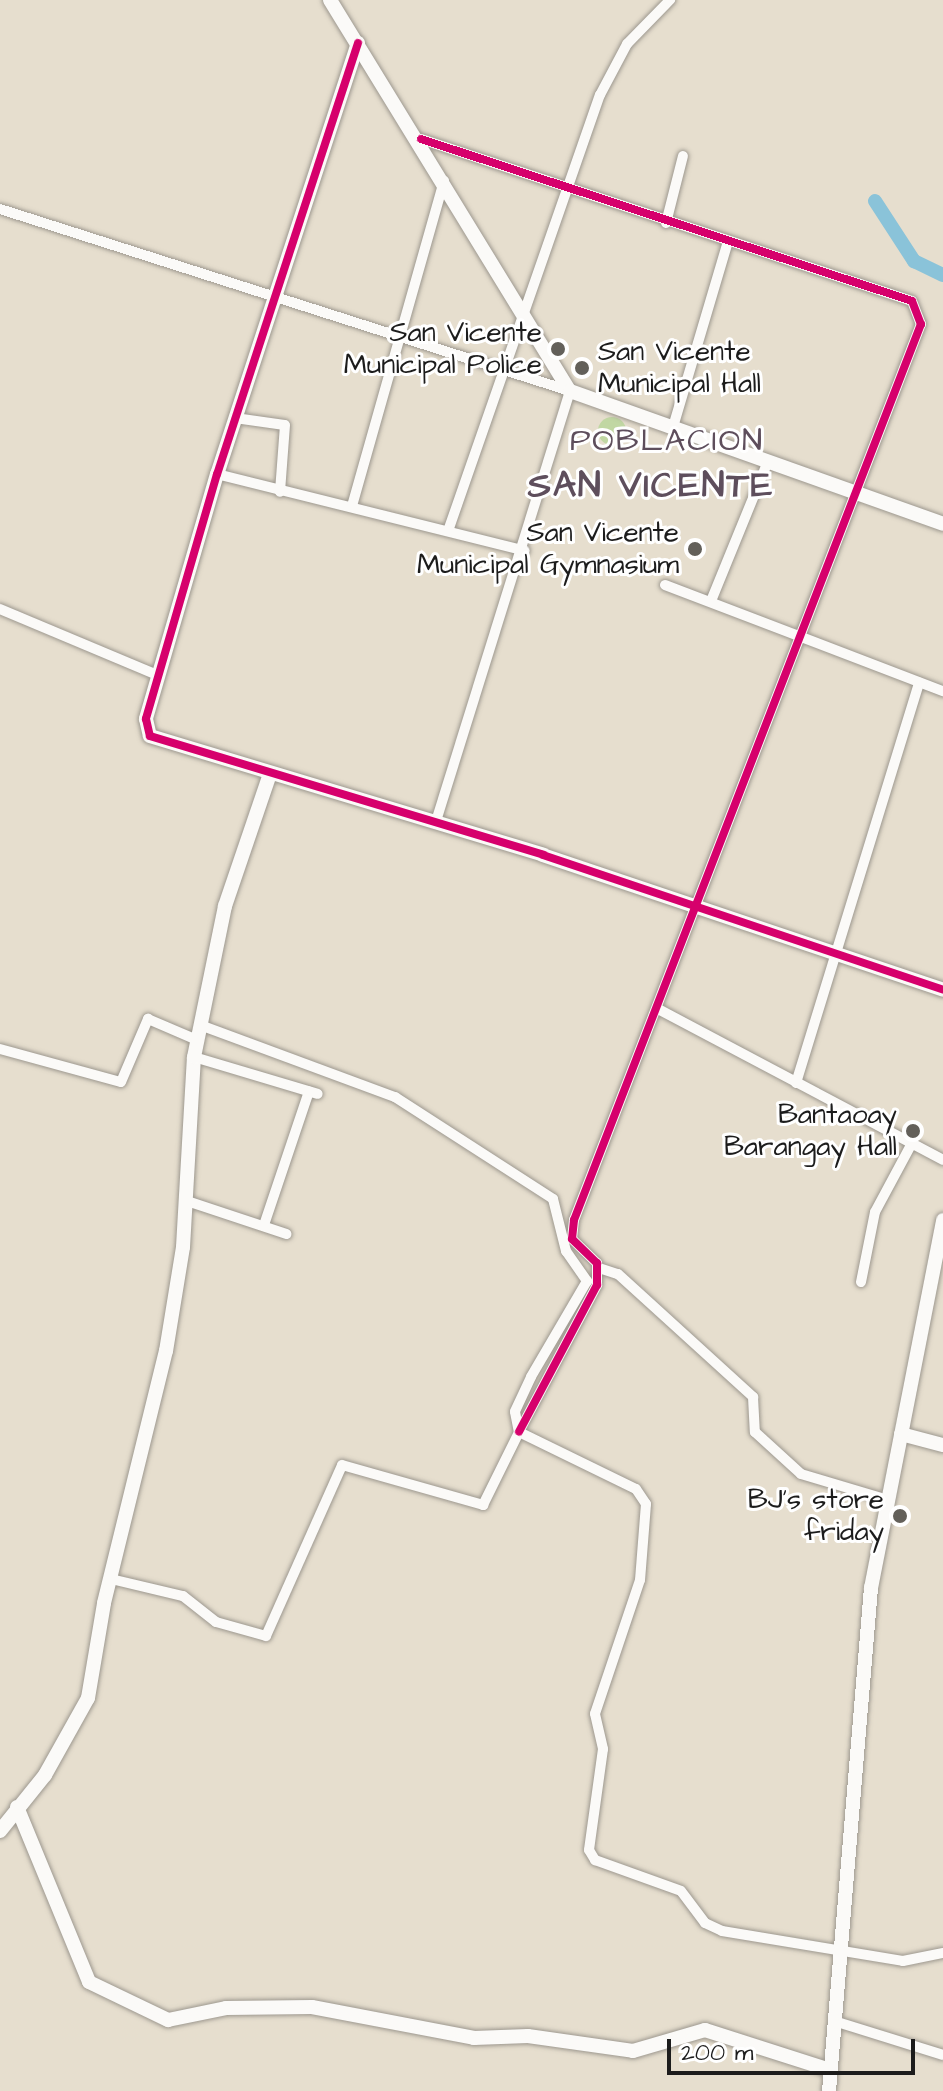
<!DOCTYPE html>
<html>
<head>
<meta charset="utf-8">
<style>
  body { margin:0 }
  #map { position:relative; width:943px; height:2091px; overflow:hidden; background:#e6dece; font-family:"Architects Daughter",sans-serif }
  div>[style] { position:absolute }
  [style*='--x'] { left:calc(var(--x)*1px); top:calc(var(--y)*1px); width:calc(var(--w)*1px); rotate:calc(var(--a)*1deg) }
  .green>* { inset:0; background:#c1d7a3 }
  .round { border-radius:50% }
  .river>* { height:14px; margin:-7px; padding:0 7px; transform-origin:7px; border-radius:7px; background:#8ac3d9 }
  .roads { filter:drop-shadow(0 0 2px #9d988f) drop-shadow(0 0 2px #9d988f) }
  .street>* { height:10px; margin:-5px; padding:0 5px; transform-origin:5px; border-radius:5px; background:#fbfaf8 }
  .secondary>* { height:14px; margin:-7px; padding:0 7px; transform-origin:7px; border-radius:7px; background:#fbfaf8 }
  .cycleway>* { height:8px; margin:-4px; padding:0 4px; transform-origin:4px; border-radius:4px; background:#d6006c }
  .dots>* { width:22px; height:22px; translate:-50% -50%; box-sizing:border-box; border:4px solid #fff; border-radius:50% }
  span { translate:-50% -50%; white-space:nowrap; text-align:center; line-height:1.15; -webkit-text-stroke:6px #fff; paint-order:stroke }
  .poi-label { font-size:28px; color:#1c1c1c }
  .right { translate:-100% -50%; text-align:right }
  .left { translate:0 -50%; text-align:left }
  .quarter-label { font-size:32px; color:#5e4e5c; letter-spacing:2px }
  .district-label { font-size:36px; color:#5e4e5c; font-weight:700; letter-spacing:2px }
  .scale { position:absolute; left:667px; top:2039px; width:248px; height:36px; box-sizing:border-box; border:4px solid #1c1c1c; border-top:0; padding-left:10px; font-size:24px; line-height:28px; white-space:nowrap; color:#1c1c1c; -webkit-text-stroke:6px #fff; paint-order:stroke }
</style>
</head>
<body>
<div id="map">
  <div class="green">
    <div class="round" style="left:598px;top:417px;width:28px;height:28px"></div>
  </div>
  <div class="river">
    <div style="--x:875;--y:201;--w:72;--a:57"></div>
    <div style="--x:914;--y:261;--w:32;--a:26"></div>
  </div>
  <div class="roads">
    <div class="street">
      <div style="--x:421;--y:139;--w:517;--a:18.26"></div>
      <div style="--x:912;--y:301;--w:25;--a:69"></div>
      <div style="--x:921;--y:324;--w:961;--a:111.17"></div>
      <div style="--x:574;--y:1220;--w:19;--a:96"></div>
      <div style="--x:572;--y:1239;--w:35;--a:44"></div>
      <div style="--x:597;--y:1263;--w:22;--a:90"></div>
      <div style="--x:597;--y:1285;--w:166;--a:118"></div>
      <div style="--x:0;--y:209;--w:598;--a:17.71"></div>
      <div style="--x:570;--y:391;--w:451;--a:107.3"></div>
      <div style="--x:666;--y:223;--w:69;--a:-75.8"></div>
      <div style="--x:235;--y:418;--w:50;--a:8"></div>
      <div style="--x:285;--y:425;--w:67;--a:94.3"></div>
      <div style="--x:673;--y:427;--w:194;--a:-73.5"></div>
      <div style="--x:217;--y:474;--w:317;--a:14"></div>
      <div style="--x:352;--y:506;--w:338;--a:-74.2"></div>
      <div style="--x:448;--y:531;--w:462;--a:-70.8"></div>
      <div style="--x:600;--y:95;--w:58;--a:-62.1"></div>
      <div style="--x:627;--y:44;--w:62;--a:-45.7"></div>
      <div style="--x:665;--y:585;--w:298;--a:20.9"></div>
      <div style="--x:711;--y:601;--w:151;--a:-67.8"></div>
      <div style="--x:0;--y:609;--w:173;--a:22.8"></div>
      <div style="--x:660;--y:1010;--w:320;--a:27.9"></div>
      <div style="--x:200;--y:1025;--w:208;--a:20.3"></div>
      <div style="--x:395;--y:1097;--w:188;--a:32.8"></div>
      <div style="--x:553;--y:1199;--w:54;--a:76"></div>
      <div style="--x:566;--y:1251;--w:37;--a:55"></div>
      <div style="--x:587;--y:1281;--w:111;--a:120.3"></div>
      <div style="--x:531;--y:1377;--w:38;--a:115"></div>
      <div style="--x:515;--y:1412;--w:20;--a:79"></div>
      <div style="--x:0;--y:1049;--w:125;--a:15.3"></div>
      <div style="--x:121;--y:1082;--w:69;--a:-66.8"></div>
      <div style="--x:148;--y:1019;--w:53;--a:23.2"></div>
      <div style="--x:194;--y:1057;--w:129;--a:16.6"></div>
      <div style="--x:796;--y:1083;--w:419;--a:-72.9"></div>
      <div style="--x:184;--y:1200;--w:108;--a:18.4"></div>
      <div style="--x:264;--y:1225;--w:141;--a:-71.4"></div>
      <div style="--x:599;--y:1268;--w:20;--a:18"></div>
      <div style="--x:618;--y:1274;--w:183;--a:42.3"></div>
      <div style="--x:753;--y:1397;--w:35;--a:87"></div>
      <div style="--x:755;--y:1432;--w:62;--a:42.4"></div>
      <div style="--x:801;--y:1474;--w:91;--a:16.6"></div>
      <div style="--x:861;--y:1282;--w:71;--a:-78.7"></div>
      <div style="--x:875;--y:1212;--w:76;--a:-61.8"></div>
      <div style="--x:111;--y:1579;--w:74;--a:13.3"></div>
      <div style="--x:183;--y:1596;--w:42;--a:38.2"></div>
      <div style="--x:216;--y:1622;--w:52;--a:15.6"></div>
      <div style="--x:266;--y:1636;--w:187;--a:-66"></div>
      <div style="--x:342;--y:1465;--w:147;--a:15.8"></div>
      <div style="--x:483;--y:1505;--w:81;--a:-63.7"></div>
      <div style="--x:519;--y:1432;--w:130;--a:26"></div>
      <div style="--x:636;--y:1489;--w:18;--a:56"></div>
      <div style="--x:646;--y:1504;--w:76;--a:94.5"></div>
      <div style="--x:640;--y:1580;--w:141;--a:108.6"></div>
      <div style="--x:595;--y:1714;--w:36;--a:77"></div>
      <div style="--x:603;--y:1749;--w:102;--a:97.9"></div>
      <div style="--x:589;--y:1850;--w:12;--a:59"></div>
      <div style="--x:595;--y:1860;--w:91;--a:19.8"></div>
      <div style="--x:681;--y:1891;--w:40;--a:53"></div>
      <div style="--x:705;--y:1923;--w:19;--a:25"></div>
      <div style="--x:722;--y:1931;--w:183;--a:9.4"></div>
      <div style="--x:903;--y:1961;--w:41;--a:-11.3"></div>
      <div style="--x:834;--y:2021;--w:114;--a:17.3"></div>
    </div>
    <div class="secondary">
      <div style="--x:330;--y:0;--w:459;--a:58.5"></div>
      <div style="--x:570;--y:391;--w:396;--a:19.6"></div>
      <div style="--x:358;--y:43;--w:453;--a:108.1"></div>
      <div style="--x:217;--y:474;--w:255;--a:106.2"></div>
      <div style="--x:146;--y:719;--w:17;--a:77"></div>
      <div style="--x:150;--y:736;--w:411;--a:16.8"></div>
      <div style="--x:543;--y:855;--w:422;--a:18.6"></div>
      <div style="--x:901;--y:1434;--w:43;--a:14.7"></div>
      <div style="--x:17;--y:1807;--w:189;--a:67.6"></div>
      <div style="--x:89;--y:1982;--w:88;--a:25.7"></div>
      <div style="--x:168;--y:2020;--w:59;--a:-11.7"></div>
      <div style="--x:226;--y:2008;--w:86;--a:-0.7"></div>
      <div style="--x:312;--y:2007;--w:165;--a:10.8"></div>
      <div style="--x:474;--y:2038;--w:54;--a:-2.1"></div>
      <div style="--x:528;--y:2036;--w:106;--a:8.1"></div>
      <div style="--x:633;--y:2051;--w:75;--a:-16.3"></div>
      <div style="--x:705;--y:2030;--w:131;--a:17.7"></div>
      <div style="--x:0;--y:1831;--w:72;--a:-51.2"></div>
      <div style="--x:45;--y:1775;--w:88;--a:-60.8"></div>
      <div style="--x:88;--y:1698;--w:96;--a:-80.4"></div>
      <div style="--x:104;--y:1603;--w:260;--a:-76.2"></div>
      <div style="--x:166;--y:1351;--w:105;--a:-80.7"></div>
      <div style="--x:183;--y:1247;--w:190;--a:-86.7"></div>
      <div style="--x:194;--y:1057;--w:154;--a:-78.4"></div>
      <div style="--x:225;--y:906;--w:136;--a:-71.2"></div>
      <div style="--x:829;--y:2091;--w:505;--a:-85.23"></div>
      <div style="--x:871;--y:1588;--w:375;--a:-78.9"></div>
    </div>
  </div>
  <div class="cycleway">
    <div style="--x:358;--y:43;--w:453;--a:108.1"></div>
    <div style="--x:217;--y:474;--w:255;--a:106.2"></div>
    <div style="--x:146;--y:719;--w:17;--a:77"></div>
    <div style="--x:150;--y:736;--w:411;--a:16.8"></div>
    <div style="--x:543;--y:855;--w:422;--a:18.6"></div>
    <div style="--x:421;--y:139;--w:517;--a:18.26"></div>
    <div style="--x:912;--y:301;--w:25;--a:69"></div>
    <div style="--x:921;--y:324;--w:961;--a:111.17"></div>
    <div style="--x:574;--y:1220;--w:19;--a:96"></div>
    <div style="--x:572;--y:1239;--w:35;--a:44"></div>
    <div style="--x:597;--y:1263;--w:22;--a:90"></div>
    <div style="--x:597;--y:1285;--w:166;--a:118"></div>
  </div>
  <div class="dots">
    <div style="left:558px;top:349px;background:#63605a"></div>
    <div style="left:582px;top:368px;background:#63605a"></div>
    <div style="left:695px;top:549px;background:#63605a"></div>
    <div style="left:913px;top:1131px;background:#63605a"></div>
    <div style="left:900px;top:1516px;background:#63605a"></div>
  </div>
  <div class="poi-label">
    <span class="right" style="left:542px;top:349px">San Vicente<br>Municipal Police</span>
    <span class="left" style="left:598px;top:368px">San Vicente<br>Municipal Hall</span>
    <span class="right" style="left:679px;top:549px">San Vicente<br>Municipal Gymnasium</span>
    <span class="right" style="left:897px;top:1131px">Bantaoay<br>Barangay Hall</span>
    <span class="right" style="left:884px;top:1516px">BJ's store<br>friday</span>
  </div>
  <div class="quarter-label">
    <span style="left:667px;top:441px">POBLACION</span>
  </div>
  <div class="district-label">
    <span style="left:651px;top:486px">SAN VICENTE</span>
  </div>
  <div class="scale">200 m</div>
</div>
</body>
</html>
